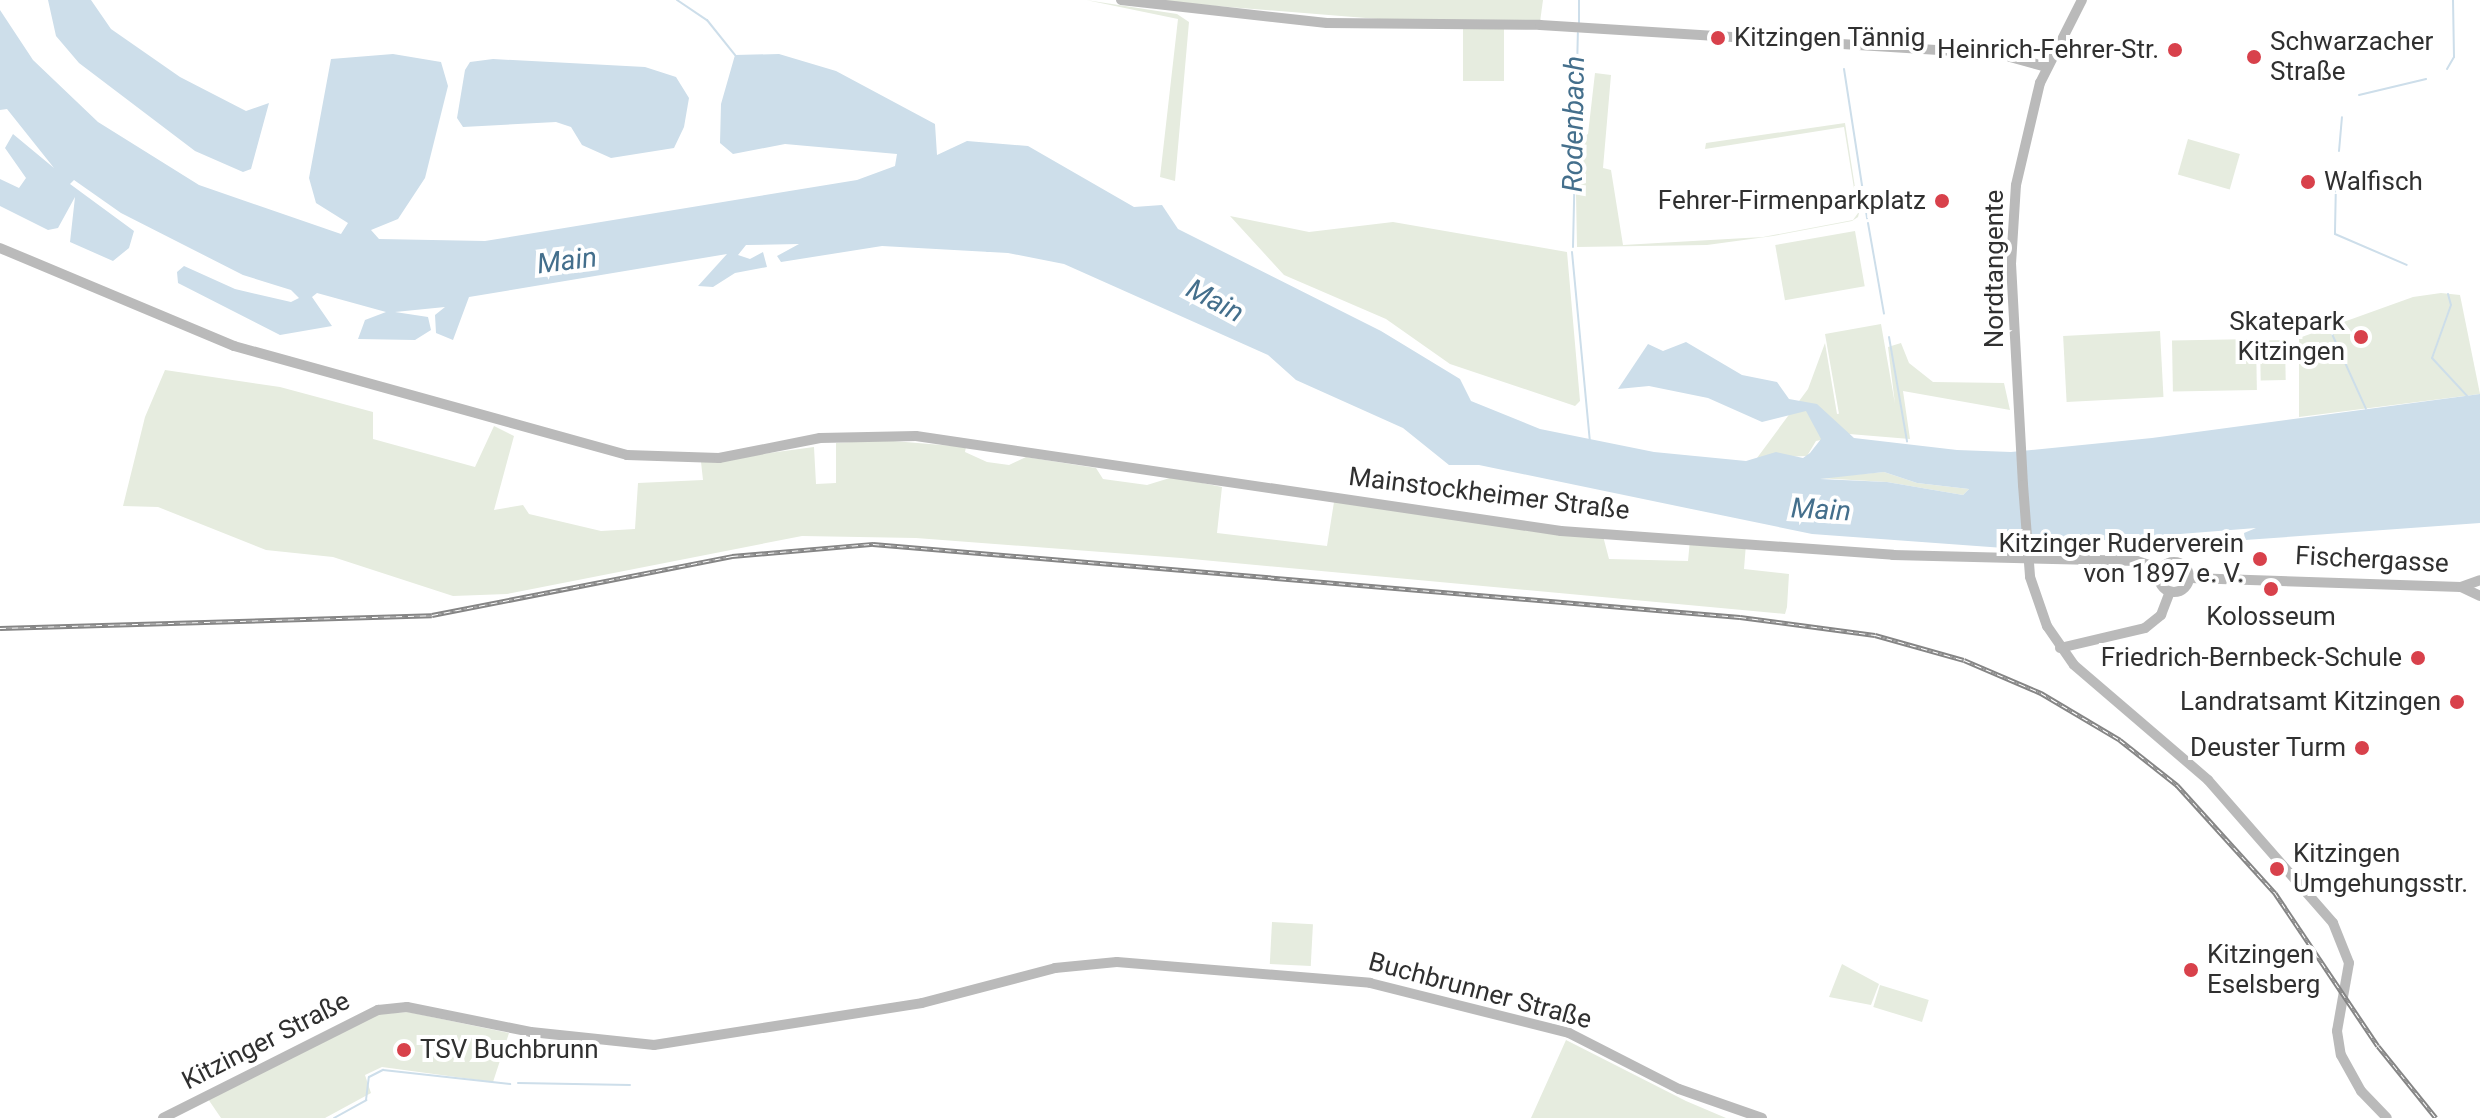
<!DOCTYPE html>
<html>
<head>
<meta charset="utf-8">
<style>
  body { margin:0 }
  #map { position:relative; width:2480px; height:1118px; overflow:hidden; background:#fff; font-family:Roboto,sans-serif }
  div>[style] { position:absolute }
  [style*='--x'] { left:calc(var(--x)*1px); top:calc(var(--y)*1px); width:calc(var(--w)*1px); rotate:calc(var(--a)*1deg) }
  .green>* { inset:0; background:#e6ecdf; transform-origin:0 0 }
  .water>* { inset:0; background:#cddeea }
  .stream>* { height:2px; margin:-1px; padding:0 1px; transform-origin:1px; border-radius:1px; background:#cddeea }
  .secondary>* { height:10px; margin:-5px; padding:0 5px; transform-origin:5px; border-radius:5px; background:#bababa }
  .secondary>.ring { margin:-5px; padding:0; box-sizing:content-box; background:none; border:10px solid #bababa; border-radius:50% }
  .rail>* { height:5px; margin-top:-2.5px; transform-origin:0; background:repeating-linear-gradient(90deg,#fff 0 6px,#858585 0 12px); box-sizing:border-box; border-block:2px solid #858585 }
  .secondary-bridge>* { height:10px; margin:-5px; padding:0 5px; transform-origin:5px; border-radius:5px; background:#bababa }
  .dots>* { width:22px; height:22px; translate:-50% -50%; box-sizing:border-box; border:4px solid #fff; border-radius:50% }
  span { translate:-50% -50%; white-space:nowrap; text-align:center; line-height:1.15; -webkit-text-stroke:8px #fff; paint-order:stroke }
  .poi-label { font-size:26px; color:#303030 }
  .left { translate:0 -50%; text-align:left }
  .right { translate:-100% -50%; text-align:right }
  .street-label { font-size:26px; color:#303030 }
  .water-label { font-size:28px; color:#446f8c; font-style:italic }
</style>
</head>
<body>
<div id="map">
  <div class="green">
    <div style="clip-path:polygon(1086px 0,1177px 14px,1189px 22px,1175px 181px,1160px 177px,1178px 19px)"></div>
    <div style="clip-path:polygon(1141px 0,1543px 0,1540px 22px,1403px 21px)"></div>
    <div style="left:1463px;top:29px;width:41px;height:52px"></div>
    <div style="clip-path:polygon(1595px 73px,1611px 75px,1603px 168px,1611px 170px,1623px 245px,1763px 237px,1853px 220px,1858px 213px,1844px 127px,1705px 149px,1706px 143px,1845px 123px,1859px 213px,1858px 217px,1852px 221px,1773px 236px,1707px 245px,1577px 247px,1575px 142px,1588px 134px)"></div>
    <div style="left:2188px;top:139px;width:54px;height:37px;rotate:16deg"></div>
    <div style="clip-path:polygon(1230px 216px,1309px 232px,1393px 222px,1567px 252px,1580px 401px,1575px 406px,1450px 364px,1386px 319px,1284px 275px)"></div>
    <div style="left:1855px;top:231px;width:56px;height:81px;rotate:80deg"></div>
    <div style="clip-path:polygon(2441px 293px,2460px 295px,2480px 394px,2299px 417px,2299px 338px,2413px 297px)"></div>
    <div style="clip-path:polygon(1881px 324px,1895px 404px,1888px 347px,1901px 343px,1909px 363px,1933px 382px,2004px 383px,2010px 410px,1903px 391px,1910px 439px,1849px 434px,1816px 441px,1807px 456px,1757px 458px,1808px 389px,1825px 343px,1837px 414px,1885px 407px,1839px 414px,1825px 334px)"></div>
    <div style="left:2160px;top:331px;width:66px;height:97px;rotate:87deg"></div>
    <div style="left:2256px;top:339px;width:51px;height:84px;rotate:89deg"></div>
    <div style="left:2285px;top:340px;width:40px;height:25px;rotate:89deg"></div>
    <div style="clip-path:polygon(165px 370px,280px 387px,373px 412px,373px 439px,475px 467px,494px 426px,514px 436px,494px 510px,523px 505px,529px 514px,601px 531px,635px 529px,638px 483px,703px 480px,701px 462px,814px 447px,816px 484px,836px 483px,836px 443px,881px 440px,966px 447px,965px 452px,987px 462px,1009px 465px,1026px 457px,1096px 468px,1103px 479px,1147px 485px,1173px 477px,1222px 487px,1217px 533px,1327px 546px,1334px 502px,1603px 536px,1609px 559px,1688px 561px,1690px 540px,1746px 544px,1744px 569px,1789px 574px,1787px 607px,1785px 614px,1181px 558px,916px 538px,802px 536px,507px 594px,453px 596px,333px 557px,266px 550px,158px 507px,123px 506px,145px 417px)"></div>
    <div style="clip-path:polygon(1884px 472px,1917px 483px,1969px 489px,1963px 495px,1887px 482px,1817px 478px)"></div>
    <div style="left:1272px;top:922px;width:41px;height:42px;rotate:3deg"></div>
    <div style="clip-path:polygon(1842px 964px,1879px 984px,1871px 1005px,1829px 997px)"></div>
    <div style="left:1880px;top:985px;width:51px;height:23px;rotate:17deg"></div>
    <div style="clip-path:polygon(408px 1012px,509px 1033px,493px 1082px,382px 1067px,365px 1075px,371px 1093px,325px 1118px,221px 1118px,208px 1099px,338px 1031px,380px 1014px)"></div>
    <div style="clip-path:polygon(1566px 1040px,1686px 1101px,1726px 1118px,1531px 1118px)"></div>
  </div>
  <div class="water">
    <div style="clip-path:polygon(48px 0,91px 0,111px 29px,180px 77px,246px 111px,269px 103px,251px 169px,243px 172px,195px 151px,79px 63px,56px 36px)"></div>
    <div style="clip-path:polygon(evenodd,0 10px,33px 60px,98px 122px,199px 185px,341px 234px,348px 223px,316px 203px,309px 178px,331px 59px,393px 54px,441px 62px,448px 86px,425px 178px,398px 219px,371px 230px,379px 239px,485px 241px,857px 180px,895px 166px,897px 154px,785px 144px,733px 154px,720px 143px,721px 104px,735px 55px,779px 54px,836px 71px,935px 124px,937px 155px,967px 141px,1028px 146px,1134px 207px,1162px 205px,1178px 229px,1381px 331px,1460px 379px,1471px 401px,1540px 429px,1654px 452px,1746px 461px,1776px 452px,1803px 458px,1810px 453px,1821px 439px,1806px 411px,1762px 422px,1708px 398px,1649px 386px,1618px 389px,1648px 344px,1663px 351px,1686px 342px,1742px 375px,1777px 382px,1789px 399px,1817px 404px,1854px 438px,1957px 450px,2011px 452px,2152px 438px,2480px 394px,2480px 523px,2245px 540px,2244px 533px,2256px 528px,2004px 548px,1812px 534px,1479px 465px,1449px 465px,1403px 428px,1296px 380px,1268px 355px,1064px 264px,1008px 253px,882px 246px,781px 262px,777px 256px,799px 244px,746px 245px,738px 255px,750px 259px,763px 252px,767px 267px,735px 273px,713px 287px,698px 286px,727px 254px,469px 297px,453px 340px,436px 333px,435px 315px,445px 307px,395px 312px,428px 317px,431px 330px,415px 340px,358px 339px,365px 320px,386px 312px,317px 293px,312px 297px,332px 326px,280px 335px,178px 283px,177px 272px,184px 266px,235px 289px,291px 302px,299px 298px,291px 290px,243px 275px,121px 213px,74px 180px,70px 184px,134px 231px,129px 248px,113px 261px,70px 242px,75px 197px,58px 228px,48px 230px,0 206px,0 179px,19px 188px,26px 178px,5px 148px,13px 134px,54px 168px,7px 109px,0 110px,0 10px,1884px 472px,1917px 483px,1969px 489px,1963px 495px,1887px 482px,1820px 479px,1884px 472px)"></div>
    <div style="clip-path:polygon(493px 59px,645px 67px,676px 77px,689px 98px,684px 127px,674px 148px,611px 158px,582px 145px,571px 127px,556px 122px,463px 127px,457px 118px,465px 70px,470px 62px)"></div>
  </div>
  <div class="stream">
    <div style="--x:677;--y:0;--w:36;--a:34"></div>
    <div style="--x:707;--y:20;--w:45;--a:51.3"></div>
    <div style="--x:1579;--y:23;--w:23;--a:-90"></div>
    <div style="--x:1844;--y:69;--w:151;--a:81.2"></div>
    <div style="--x:2447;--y:69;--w:14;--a:-60"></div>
    <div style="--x:2454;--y:57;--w:57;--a:-91"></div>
    <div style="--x:2359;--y:95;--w:69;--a:-13.4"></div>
    <div style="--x:2339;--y:151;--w:34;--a:-85"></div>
    <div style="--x:2336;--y:180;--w:54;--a:91.1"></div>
    <div style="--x:2335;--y:234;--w:78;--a:23.3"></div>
    <div style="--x:1868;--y:223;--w:92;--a:80"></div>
    <div style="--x:1573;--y:247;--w:214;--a:-88.7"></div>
    <div style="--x:1572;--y:252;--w:190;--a:84.6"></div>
    <div style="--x:2448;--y:294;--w:11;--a:75"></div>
    <div style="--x:2451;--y:305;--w:56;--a:109.7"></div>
    <div style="--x:2432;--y:358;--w:54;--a:47.2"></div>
    <div style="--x:2332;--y:334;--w:82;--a:65.6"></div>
    <div style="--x:1889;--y:337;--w:106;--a:80.2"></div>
    <div style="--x:518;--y:1083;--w:112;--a:1"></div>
    <div style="--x:334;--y:1118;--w:37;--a:-29"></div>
    <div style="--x:366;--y:1100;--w:23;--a:-83"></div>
    <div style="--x:369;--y:1077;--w:16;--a:-27"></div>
    <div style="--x:383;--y:1070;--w:128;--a:6.3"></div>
  </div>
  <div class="secondary">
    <div style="--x:1121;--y:0;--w:207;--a:6.4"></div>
    <div style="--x:1327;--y:23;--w:213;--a:0.5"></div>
    <div style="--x:1540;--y:25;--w:460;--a:3.6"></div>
    <div style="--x:1999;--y:54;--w:50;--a:15.2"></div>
    <div style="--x:0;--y:248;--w:254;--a:22.7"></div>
    <div style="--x:234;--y:346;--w:408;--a:15.5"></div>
    <div style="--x:627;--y:455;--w:92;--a:1.9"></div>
    <div style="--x:719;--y:458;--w:103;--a:-11.2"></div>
    <div style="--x:820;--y:438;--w:96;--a:-1.2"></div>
    <div style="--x:916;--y:436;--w:652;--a:8.38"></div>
    <div style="--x:1561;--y:531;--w:333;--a:4.1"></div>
    <div style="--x:1893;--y:555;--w:244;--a:1.4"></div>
    <div style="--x:2137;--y:561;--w:25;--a:18"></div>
    <div style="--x:2023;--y:485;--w:221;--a:-93.1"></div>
    <div style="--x:2011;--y:264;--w:79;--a:-86.4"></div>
    <div style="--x:2016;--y:185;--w:105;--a:-76.8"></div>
    <div style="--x:2040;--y:83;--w:93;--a:-63.2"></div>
    <div class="ring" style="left:2159px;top:562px;width:20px;height:20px"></div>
    <div style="--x:2030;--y:577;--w:52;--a:70.9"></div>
    <div style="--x:2047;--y:626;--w:47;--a:55.3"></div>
    <div style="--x:2074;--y:665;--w:177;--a:40.6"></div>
    <div style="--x:2208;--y:780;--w:190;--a:48.8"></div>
    <div style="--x:2333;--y:923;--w:43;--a:68.2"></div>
    <div style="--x:2349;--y:963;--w:69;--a:100"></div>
    <div style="--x:2337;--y:1031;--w:24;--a:81"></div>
    <div style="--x:2341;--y:1055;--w:41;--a:60.9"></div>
    <div style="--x:2361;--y:1091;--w:37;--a:46"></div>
    <div style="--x:2190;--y:578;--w:271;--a:1.9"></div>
    <div style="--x:2461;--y:587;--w:21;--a:25"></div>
    <div style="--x:2461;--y:587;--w:20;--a:-20"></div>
    <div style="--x:2060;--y:648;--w:87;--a:-13.2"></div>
    <div style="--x:2145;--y:628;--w:21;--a:-39"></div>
    <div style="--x:2161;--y:615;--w:25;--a:-69"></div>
    <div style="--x:163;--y:1118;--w:241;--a:-26.7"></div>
    <div style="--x:378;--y:1010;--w:29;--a:-6"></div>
    <div style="--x:407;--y:1007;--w:126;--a:11.4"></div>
    <div style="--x:531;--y:1032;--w:124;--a:6"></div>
    <div style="--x:654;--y:1045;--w:271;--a:-8.9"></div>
    <div style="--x:922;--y:1003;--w:138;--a:-14.7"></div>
    <div style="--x:1055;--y:968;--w:62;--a:-5.5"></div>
    <div style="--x:1117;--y:962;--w:254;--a:4.7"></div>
    <div style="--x:1370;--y:983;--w:205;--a:14.1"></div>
    <div style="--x:1569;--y:1033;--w:123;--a:27"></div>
    <div style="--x:1679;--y:1089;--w:88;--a:19.3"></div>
  </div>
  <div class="rail">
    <div style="--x:0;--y:628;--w:432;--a:-1.7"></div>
    <div style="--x:432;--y:615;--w:306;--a:-11.1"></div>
    <div style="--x:732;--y:556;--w:142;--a:-4.9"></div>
    <div style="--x:873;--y:544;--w:870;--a:4.81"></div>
    <div style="--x:1740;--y:617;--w:136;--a:7.6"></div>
    <div style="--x:1875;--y:635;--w:92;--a:15.7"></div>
    <div style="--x:1964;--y:660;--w:84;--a:23.2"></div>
    <div style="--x:2041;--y:693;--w:92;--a:30.7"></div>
    <div style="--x:2120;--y:740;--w:73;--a:38.3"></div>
    <div style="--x:2177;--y:785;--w:146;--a:47.8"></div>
    <div style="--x:2275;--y:893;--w:184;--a:56.1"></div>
    <div style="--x:2378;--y:1046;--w:92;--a:51.1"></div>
  </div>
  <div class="secondary-bridge">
    <div style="--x:2023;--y:485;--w:92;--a:85.6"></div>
  </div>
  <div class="dots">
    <div style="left:1718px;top:38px;background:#d8414b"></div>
    <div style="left:2175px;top:50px;background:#d8414b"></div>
    <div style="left:2254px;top:57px;background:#d8414b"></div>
    <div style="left:2308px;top:182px;background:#d8414b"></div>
    <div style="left:1942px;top:201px;background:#d8414b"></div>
    <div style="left:2361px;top:337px;background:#d8414b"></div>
    <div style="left:2260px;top:559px;background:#d8414b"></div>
    <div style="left:2271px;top:589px;background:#d8414b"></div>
    <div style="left:2418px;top:658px;background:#d8414b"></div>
    <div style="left:2457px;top:702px;background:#d8414b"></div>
    <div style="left:2362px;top:748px;background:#d8414b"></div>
    <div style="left:2277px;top:869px;background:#d8414b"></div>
    <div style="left:2191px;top:970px;background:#d8414b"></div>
    <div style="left:404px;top:1050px;background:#d8414b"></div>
  </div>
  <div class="poi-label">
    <span class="left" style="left:1734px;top:38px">Kitzingen Tännig</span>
    <span class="left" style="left:2270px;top:57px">Schwarzacher<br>Straße</span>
    <span class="right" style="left:2159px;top:50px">Heinrich-Fehrer-Str.</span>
    <span class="left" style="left:2324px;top:182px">Walfisch</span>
    <span class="right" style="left:1926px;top:201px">Fehrer-Firmenparkplatz</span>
    <span class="right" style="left:2345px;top:337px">Skatepark<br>Kitzingen</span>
    <span class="right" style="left:2244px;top:559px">Kitzinger Ruderverein<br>von 1897 e. V.</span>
    <span style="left:2271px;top:617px">Kolosseum</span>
    <span class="right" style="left:2402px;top:658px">Friedrich-Bernbeck-Schule</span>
    <span class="right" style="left:2441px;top:702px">Landratsamt Kitzingen</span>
    <span class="right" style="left:2346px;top:748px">Deuster Turm</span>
    <span class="left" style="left:2293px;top:869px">Kitzingen<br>Umgehungsstr.</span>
    <span class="left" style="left:2207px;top:970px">Kitzingen<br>Eselsberg</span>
    <span class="left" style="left:420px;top:1050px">TSV Buchbrunn</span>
  </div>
  <div class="street-label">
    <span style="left:1995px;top:269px;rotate:-90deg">Nordtangente</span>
    <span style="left:1489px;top:494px;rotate:7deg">Mainstockheimer Straße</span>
    <span style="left:2372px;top:560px;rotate:3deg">Fischergasse</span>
    <span style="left:1480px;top:991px;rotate:15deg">Buchbrunner Straße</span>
    <span style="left:266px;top:1041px;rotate:-27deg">Kitzinger Straße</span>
  </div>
  <div class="water-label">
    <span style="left:1574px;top:124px;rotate:-89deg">Rodenbach</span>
    <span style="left:567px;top:261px;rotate:-7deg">Main</span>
    <span style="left:1215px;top:301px;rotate:28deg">Main</span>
    <span style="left:1821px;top:510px;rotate:3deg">Main</span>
  </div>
</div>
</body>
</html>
